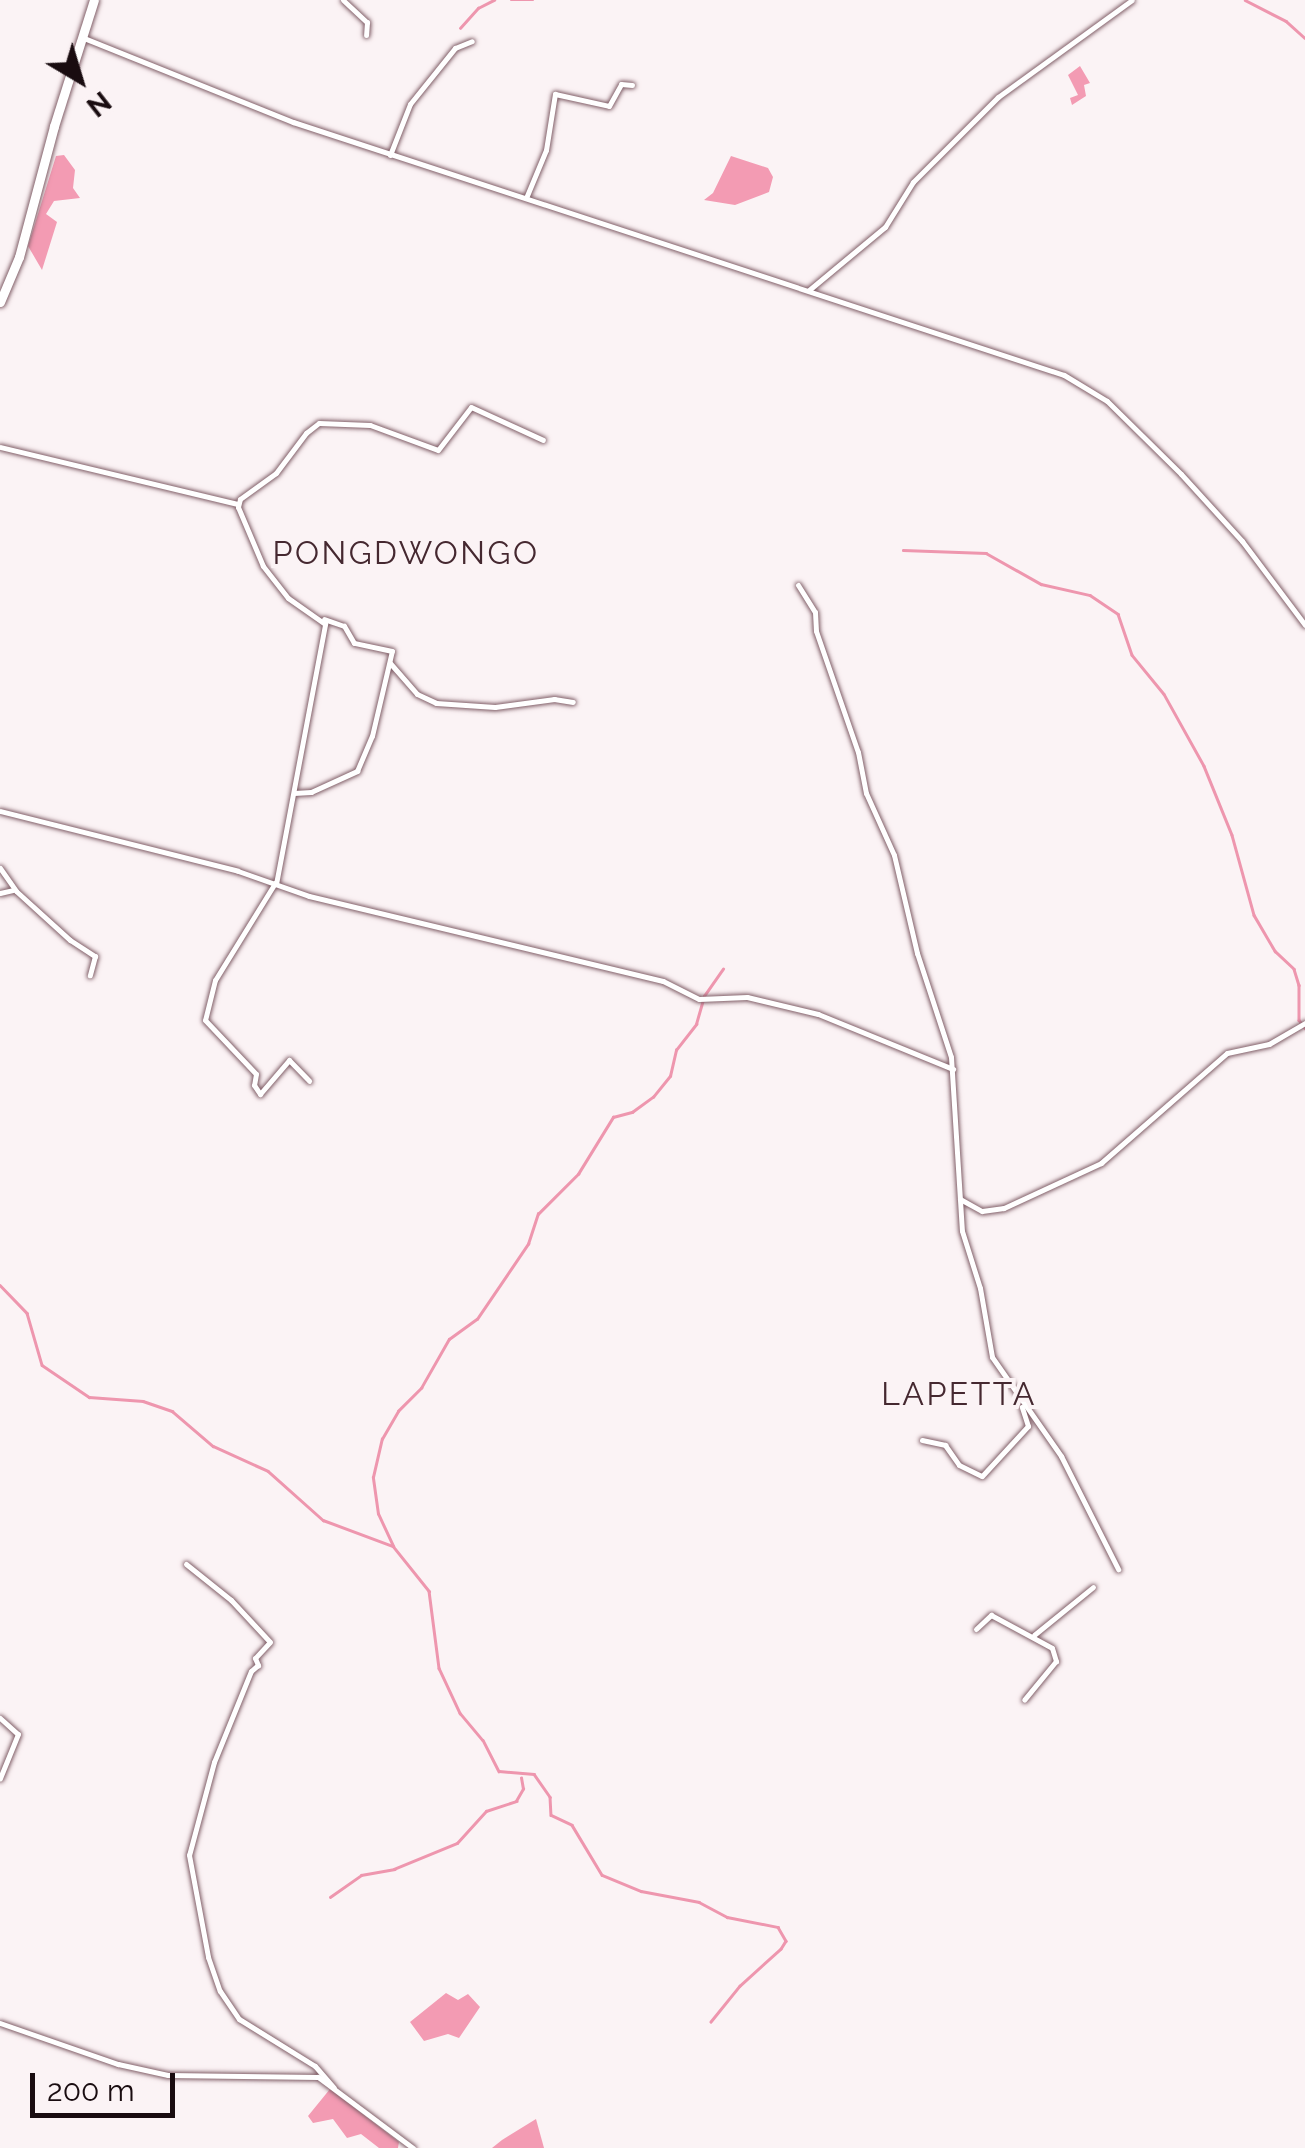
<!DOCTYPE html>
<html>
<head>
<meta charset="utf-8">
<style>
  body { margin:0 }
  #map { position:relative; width:1305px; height:2148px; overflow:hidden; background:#fbf3f5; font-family:Raleway,sans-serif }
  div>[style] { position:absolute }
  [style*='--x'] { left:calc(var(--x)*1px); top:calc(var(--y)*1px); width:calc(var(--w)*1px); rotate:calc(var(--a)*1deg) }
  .forest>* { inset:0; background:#f39bb3 }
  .stream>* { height:2.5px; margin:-1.25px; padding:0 1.25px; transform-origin:1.25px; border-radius:1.25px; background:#ee96ae }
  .roads { filter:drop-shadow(0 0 2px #815f68) drop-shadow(0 0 2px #815f68) }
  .street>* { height:5px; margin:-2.5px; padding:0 2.5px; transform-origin:2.5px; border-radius:2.5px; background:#fff }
  .primary>* { height:9px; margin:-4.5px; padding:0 4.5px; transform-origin:4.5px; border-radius:4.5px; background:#fff }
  span { translate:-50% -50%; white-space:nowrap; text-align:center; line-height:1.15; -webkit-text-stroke:8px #fbf3f5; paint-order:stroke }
  .quarter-label { font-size:32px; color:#452830; letter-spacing:2.5px }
  .north { position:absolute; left:30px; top:30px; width:100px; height:100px; -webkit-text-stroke:8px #fbf3f5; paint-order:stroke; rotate:142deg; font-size:28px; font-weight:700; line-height:40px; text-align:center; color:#190c10 }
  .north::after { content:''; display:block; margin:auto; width:35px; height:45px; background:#190c10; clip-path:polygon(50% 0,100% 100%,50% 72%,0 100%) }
  .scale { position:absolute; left:30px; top:2073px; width:145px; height:45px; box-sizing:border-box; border:5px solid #190c10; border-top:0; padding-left:12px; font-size:30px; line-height:35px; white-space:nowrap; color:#190c10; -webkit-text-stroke:8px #fbf3f5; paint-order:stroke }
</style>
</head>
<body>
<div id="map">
  <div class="forest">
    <div style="clip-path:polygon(1080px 66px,1090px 83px,1084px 85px,1086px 96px,1072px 105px,1070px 98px,1078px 95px,1068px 75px)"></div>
    <div style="clip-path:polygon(64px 155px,75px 170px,73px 188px,80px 198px,54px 201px,46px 214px,57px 222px,42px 270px,28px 246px,56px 156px)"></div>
    <div style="clip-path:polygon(731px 156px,768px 168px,773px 177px,769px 192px,735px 205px,704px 200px,713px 193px)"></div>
    <div style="clip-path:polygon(446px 1993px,458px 2000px,468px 1994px,480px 2007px,459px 2038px,448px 2034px,424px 2041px,410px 2022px)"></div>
    <div style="clip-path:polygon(330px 2089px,399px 2142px,398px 2148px,379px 2148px,361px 2134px,347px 2138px,333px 2119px,313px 2123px,308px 2116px)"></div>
    <div style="clip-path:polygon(536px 2119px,544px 2148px,492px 2148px,502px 2140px)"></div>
  </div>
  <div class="stream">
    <div style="--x:511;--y:0;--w:22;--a:0"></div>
    <div style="--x:1245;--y:0;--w:46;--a:27.1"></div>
    <div style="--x:1286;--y:21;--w:25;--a:42"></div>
    <div style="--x:460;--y:28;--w:27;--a:-48"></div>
    <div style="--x:478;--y:8;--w:18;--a:-27"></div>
    <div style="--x:903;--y:550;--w:83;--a:2.1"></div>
    <div style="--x:986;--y:553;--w:63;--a:29.4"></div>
    <div style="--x:1041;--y:584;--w:50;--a:12.7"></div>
    <div style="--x:1090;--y:595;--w:34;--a:34"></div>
    <div style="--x:1118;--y:614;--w:43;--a:71.1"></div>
    <div style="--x:1132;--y:655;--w:50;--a:50.6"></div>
    <div style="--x:1164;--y:694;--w:82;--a:60.9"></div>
    <div style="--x:1204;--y:766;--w:74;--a:67.9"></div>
    <div style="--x:1232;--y:835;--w:83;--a:74.6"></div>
    <div style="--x:1254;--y:915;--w:42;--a:59.7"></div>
    <div style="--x:1275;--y:951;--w:26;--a:43"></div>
    <div style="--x:1294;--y:969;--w:17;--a:73"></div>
    <div style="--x:1299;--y:985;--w:35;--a:90"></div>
    <div style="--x:1299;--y:1020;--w:10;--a:53"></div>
    <div style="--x:0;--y:1285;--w:39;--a:46"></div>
    <div style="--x:27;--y:1313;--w:54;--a:73.9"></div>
    <div style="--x:42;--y:1365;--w:57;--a:34.2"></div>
    <div style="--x:89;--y:1397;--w:54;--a:4.2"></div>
    <div style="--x:143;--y:1401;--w:31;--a:19"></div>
    <div style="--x:172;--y:1411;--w:54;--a:40.5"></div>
    <div style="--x:213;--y:1446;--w:60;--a:24.4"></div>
    <div style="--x:268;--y:1471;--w:74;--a:41.7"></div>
    <div style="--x:323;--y:1520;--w:75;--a:20.4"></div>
    <div style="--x:393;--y:1546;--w:58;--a:51.3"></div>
    <div style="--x:429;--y:1591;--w:78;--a:82.6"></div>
    <div style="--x:439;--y:1668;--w:50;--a:65"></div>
    <div style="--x:460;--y:1713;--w:35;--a:50"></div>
    <div style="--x:483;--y:1740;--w:35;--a:63"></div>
    <div style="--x:499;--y:1771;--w:35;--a:5"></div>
    <div style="--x:534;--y:1774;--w:28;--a:55"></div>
    <div style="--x:550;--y:1797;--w:18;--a:87"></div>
    <div style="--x:551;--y:1815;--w:23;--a:25"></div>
    <div style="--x:572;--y:1825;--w:58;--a:59"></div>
    <div style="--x:602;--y:1875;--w:42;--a:22.3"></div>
    <div style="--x:641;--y:1891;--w:59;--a:10.7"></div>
    <div style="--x:699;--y:1902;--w:32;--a:28"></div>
    <div style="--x:727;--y:1917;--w:52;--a:11.1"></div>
    <div style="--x:778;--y:1927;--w:16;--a:60"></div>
    <div style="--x:786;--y:1941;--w:9;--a:122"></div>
    <div style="--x:781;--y:1949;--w:55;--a:137.9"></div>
    <div style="--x:740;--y:1986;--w:46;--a:128.9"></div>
    <div style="--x:393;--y:1546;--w:35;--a:-115"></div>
    <div style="--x:378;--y:1514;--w:37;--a:-98"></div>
    <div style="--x:373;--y:1477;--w:39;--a:-77"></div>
    <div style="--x:382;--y:1439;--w:32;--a:-60"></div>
    <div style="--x:398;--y:1411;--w:33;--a:-45"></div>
    <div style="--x:421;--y:1388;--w:56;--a:-60.3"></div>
    <div style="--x:449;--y:1339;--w:34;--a:-36"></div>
    <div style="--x:477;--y:1319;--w:91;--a:-55.8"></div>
    <div style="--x:528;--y:1244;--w:32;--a:-72"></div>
    <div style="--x:538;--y:1214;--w:57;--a:-45"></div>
    <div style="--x:578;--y:1174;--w:67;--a:-58.4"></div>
    <div style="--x:613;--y:1117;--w:20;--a:-15"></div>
    <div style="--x:632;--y:1112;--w:26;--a:-36"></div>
    <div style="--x:653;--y:1097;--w:27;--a:-51"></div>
    <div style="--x:670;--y:1076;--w:27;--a:-77"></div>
    <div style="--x:676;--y:1050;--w:33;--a:-52"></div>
    <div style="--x:696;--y:1024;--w:29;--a:-74"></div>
    <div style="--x:704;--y:996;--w:33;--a:-55"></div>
    <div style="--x:330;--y:1897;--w:38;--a:-35"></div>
    <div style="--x:361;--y:1875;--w:34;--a:-10"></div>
    <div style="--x:394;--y:1869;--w:68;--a:-22.4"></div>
    <div style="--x:457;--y:1843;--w:43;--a:-47.8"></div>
    <div style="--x:486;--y:1811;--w:32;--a:-18"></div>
    <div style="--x:516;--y:1801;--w:14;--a:-60"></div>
    <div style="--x:523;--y:1789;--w:11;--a:-100"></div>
  </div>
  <div class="roads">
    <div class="street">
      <div style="--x:343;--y:0;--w:33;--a:43"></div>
      <div style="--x:367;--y:22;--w:13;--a:94"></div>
      <div style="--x:84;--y:38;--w:225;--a:21.9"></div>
      <div style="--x:293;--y:122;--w:811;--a:18.17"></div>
      <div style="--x:1064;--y:375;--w:50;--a:31.2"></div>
      <div style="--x:1107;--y:401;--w:104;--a:44.6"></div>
      <div style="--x:1181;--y:474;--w:91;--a:47.7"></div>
      <div style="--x:1242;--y:541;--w:105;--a:53.1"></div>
      <div style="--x:390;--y:155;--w:55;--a:-68.6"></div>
      <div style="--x:410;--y:104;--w:72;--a:-51.2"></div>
      <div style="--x:455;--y:48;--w:18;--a:-22"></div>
      <div style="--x:526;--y:198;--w:52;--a:-67.4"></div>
      <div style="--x:546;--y:150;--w:57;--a:-80.9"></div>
      <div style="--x:555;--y:94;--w:55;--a:12.5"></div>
      <div style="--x:609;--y:106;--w:25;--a:-61"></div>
      <div style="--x:621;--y:84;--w:11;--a:5"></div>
      <div style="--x:809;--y:290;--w:99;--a:-39.7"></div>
      <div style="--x:885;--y:227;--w:53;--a:-58.1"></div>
      <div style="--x:913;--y:182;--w:120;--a:-45"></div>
      <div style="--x:998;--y:97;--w:165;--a:-35.9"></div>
      <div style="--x:0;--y:447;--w:244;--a:13.5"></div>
      <div style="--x:798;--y:585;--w:32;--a:58"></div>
      <div style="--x:815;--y:612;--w:19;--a:87"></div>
      <div style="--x:816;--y:631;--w:128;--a:70.9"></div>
      <div style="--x:858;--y:752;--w:42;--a:79"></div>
      <div style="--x:866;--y:793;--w:68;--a:65.7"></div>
      <div style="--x:894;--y:855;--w:101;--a:76.8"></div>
      <div style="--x:917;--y:953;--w:109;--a:71.9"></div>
      <div style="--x:951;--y:1057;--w:174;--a:86.4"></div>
      <div style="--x:962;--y:1231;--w:60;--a:72.5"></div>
      <div style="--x:980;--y:1288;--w:70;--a:80.1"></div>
      <div style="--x:992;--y:1357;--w:121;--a:55.1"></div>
      <div style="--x:1061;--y:1456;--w:127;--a:63.2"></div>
      <div style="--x:390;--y:663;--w:41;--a:48.9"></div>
      <div style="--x:417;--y:694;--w:21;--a:25"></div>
      <div style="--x:436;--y:703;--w:59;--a:3.9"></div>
      <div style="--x:495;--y:707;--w:60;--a:-7.7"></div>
      <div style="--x:554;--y:699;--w:19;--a:9"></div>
      <div style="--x:294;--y:793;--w:17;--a:-3"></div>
      <div style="--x:311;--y:792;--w:51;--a:-24.5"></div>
      <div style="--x:357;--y:771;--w:38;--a:-67"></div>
      <div style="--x:372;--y:736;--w:87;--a:-76.8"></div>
      <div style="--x:392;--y:651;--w:39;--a:-168"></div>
      <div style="--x:354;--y:643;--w:20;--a:-120"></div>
      <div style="--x:344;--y:626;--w:21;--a:-161"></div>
      <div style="--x:0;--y:811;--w:245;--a:14.1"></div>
      <div style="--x:238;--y:871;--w:75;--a:19.4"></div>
      <div style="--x:309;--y:896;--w:364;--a:13.5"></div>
      <div style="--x:663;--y:981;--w:40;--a:26.6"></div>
      <div style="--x:699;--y:999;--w:48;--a:-2.4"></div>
      <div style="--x:747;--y:997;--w:73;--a:13.5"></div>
      <div style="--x:818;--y:1014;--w:146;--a:22.2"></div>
      <div style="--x:0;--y:868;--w:28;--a:55"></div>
      <div style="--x:16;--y:891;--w:73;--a:42.2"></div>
      <div style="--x:70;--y:940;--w:30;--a:33"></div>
      <div style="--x:95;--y:956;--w:20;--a:105"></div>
      <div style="--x:275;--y:883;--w:114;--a:121.7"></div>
      <div style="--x:215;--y:980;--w:41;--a:104"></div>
      <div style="--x:205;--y:1020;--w:74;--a:46.6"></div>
      <div style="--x:256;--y:1074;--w:11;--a:100"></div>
      <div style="--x:254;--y:1085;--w:11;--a:56"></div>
      <div style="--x:260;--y:1094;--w:45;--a:-49.5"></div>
      <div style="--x:289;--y:1060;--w:29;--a:46"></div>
      <div style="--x:276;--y:884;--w:265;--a:-79.3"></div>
      <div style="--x:325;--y:624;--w:45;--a:-144.9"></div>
      <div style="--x:288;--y:598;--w:41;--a:-128"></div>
      <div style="--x:263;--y:566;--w:64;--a:-113"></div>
      <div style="--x:238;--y:507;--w:8;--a:-76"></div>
      <div style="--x:240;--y:499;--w:44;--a:-35.8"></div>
      <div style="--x:276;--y:473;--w:50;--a:-53.1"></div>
      <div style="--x:306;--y:433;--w:16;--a:-38"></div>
      <div style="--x:319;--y:423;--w:51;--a:2.2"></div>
      <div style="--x:370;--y:425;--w:72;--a:20.2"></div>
      <div style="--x:438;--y:450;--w:54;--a:-52.5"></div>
      <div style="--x:471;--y:407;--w:79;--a:24.6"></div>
      <div style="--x:0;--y:893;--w:13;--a:-13"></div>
      <div style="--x:960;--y:1199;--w:25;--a:29"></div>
      <div style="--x:982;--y:1211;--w:22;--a:-8"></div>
      <div style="--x:1004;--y:1208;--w:107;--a:-24.9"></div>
      <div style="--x:1101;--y:1163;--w:167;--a:-41.1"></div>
      <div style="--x:1227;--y:1053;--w:43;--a:-12.1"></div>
      <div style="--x:1269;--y:1044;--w:42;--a:-30.3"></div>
      <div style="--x:922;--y:1440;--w:24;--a:12"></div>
      <div style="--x:945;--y:1445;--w:24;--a:55"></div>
      <div style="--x:959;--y:1465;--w:25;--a:26"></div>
      <div style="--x:982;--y:1476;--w:68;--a:-47.4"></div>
      <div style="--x:1028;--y:1426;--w:20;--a:-108"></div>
      <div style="--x:186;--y:1564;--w:58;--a:38.7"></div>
      <div style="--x:231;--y:1600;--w:57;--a:47.1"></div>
      <div style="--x:270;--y:1642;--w:22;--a:133"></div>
      <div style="--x:255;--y:1658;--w:8;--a:67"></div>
      <div style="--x:258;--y:1665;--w:9;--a:139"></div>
      <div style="--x:251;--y:1671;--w:98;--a:112.1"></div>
      <div style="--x:214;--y:1762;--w:96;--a:105"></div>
      <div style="--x:189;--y:1855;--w:104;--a:79.4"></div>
      <div style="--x:208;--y:1957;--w:36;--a:71"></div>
      <div style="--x:220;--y:1991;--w:34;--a:56"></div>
      <div style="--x:239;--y:2019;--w:89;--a:31.7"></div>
      <div style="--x:315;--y:2066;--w:29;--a:49"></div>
      <div style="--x:976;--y:1629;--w:21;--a:-43"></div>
      <div style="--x:991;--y:1615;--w:69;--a:28.4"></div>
      <div style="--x:1052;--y:1648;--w:14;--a:73"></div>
      <div style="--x:1056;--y:1661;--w:50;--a:129.4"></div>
      <div style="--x:1034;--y:1635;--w:76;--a:-39.1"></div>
      <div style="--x:0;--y:1718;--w:24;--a:42"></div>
      <div style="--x:18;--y:1734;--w:48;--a:112.2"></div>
      <div style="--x:0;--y:2023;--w:125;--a:19.2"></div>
      <div style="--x:118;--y:2064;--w:51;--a:12.4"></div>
      <div style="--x:168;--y:2075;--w:150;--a:0.8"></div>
      <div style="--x:318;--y:2077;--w:119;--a:36.8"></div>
    </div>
    <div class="primary">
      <div style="--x:0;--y:302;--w:49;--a:-67.1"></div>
      <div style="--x:19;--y:257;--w:136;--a:-75"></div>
      <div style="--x:54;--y:126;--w:132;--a:-72.4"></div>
    </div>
  </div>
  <div class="quarter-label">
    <span style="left:406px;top:553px">PONGDWONGO</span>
    <span style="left:959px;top:1394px">LAPETTA</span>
  </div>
  <div class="north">N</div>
  <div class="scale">200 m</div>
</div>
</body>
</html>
